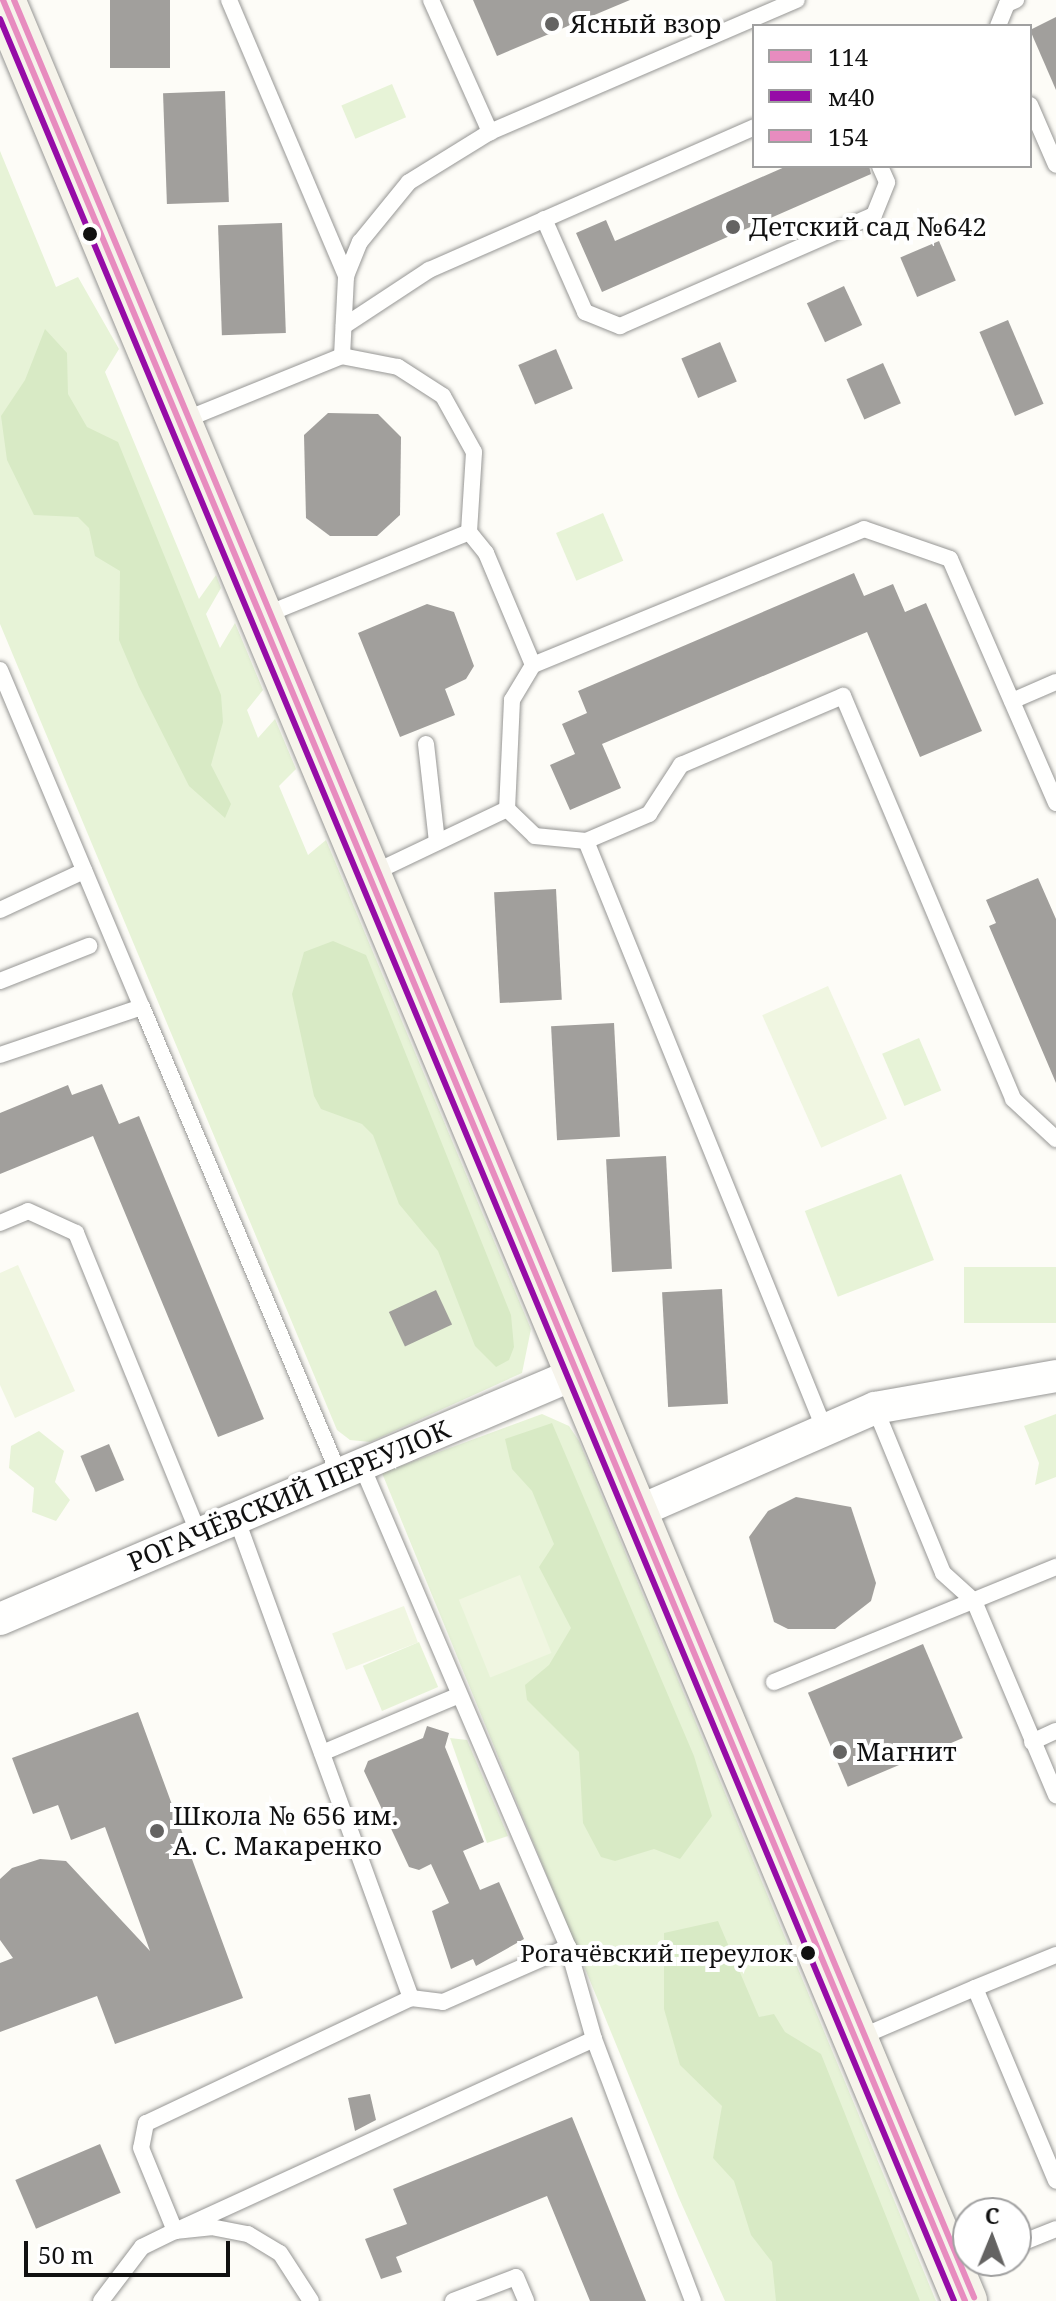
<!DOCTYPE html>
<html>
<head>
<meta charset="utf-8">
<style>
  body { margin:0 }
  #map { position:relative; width:1056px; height:2301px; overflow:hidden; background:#fdfcf7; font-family:"Noto Serif",serif }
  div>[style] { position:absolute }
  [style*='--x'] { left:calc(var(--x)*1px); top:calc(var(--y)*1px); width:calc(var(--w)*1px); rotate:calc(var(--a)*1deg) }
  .green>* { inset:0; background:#e7f3d7; transform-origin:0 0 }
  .forest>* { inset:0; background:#d8eac5 }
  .pitch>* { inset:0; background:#f0f6e1; transform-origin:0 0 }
  .building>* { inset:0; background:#a19f9c; transform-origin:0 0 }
  .roads { filter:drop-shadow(0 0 2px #979795) drop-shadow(0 0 2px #979795) }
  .lane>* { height:16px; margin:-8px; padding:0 8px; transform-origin:8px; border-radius:8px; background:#fffffe }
  .street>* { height:32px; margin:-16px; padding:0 16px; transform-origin:16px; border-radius:16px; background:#fffffe }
  .secondary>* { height:44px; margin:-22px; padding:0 22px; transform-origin:22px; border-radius:22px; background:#f6f4eb }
  .bus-1>* { height:6px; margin:-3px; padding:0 3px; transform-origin:3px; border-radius:3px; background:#e78cbf }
  .bus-2>* { height:6px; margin:-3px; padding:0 3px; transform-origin:3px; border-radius:3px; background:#960ca7 }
  .bus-3>* { height:6px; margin:-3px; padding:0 3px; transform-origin:3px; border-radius:3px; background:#e78cbf }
  .dots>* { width:22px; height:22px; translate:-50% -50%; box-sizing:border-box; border:4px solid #fff; border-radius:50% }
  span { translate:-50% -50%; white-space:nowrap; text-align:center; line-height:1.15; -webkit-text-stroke:8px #fff; paint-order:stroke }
  .bus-label { font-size:24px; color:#111 }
  .right { translate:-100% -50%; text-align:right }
  .poi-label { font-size:26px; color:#111 }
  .left { translate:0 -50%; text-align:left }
  .street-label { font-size:26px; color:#111 }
  .legend { position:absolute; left:752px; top:24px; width:280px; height:144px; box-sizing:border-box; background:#fff; border:2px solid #a0a0a0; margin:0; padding:10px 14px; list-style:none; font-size:24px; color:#111 }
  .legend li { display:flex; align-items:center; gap:16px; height:40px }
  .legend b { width:40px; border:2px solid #a0a0a0 }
  .north { position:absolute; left:952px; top:2197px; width:80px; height:80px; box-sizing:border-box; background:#fff; border:2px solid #a0a0a0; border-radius:50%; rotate:1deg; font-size:22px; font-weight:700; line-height:32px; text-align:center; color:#111 }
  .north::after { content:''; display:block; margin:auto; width:28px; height:36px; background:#646362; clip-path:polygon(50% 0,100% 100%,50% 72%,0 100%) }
  .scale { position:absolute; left:24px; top:2241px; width:206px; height:36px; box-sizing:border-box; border:4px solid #111; border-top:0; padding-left:10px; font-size:24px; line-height:28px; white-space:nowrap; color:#111; -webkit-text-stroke:6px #fff; paint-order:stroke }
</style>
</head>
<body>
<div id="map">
  <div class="green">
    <div style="left:392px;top:84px;width:36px;height:55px;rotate:67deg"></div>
    <div style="clip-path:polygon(0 151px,56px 287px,78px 277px,119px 349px,105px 372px,199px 599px,216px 575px,221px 588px,206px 614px,220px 648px,235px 623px,263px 690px,247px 710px,258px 738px,275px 719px,296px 769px,279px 786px,308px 855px,326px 840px,531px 1329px,522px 1373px,370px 1442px,350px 1440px,337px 1430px,0 624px)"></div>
    <div style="left:603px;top:513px;width:52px;height:51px;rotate:67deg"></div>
    <div style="left:919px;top:1038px;width:57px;height:40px;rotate:67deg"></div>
    <div style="left:901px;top:1174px;width:92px;height:103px;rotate:69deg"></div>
    <div style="left:1056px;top:1267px;width:56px;height:92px;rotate:90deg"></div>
    <div style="clip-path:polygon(542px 1414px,569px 1426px,579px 1441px,936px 2301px,725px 2301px,679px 2198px,382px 1473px)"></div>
    <div style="clip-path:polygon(1056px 1414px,1056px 1477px,1035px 1485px,1039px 1463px,1024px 1426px)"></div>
    <div style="clip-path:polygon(39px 1431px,64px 1451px,55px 1482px,70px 1500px,56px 1521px,32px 1512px,34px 1488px,9px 1468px,11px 1446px)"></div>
    <div style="left:419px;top:1642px;width:49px;height:61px;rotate:67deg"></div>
    <div style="clip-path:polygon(450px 1738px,467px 1740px,508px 1836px,487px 1843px)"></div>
  </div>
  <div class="forest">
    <div style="clip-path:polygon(45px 329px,67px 353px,68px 394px,87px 427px,118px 442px,221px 695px,223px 722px,211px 765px,231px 804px,225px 818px,189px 786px,139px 687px,119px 640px,120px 571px,95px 556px,89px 528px,78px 517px,34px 515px,7px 460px,1px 416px,25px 380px)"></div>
    <div style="clip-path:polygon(333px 941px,366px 955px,511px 1315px,514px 1347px,509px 1360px,496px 1367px,475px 1346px,438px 1251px,399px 1204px,373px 1135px,362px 1124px,321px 1109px,314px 1096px,292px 994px,304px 952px)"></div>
    <div style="clip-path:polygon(552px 1423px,694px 1756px,712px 1816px,680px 1859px,654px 1849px,615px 1861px,601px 1857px,583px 1823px,579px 1752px,527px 1700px,525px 1685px,549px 1665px,571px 1628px,539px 1567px,554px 1544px,532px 1491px,512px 1469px,505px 1439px)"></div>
    <div style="clip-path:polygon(718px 1921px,759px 2017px,774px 2014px,785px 2032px,821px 2054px,920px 2301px,776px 2301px,772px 2262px,751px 2235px,734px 2181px,713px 2158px,722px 2106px,680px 2065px,664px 2009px,664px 1933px)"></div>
  </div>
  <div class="pitch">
    <div style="left:828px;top:986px;width:145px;height:72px;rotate:66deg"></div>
    <div style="clip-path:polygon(18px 1265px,75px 1391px,15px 1418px,0 1385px,0 1273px)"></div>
    <div style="left:520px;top:1575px;width:84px;height:66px;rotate:68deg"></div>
    <div style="left:404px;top:1606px;width:39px;height:77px;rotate:69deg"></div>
  </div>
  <div class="building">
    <div style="left:110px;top:0;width:60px;height:68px"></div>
    <div style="clip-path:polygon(473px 0,630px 0,497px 56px)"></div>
    <div style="clip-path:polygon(1056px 17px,1056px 90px,1030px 30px)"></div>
    <div style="left:225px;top:91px;width:111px;height:62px;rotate:88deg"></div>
    <div style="clip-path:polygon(787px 166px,869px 166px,871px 174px,602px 292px,576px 233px,606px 220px,615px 241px)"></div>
    <div style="left:282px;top:223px;width:110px;height:64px;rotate:88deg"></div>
    <div style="left:939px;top:241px;width:43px;height:42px;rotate:67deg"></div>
    <div style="left:844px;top:286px;width:43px;height:41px;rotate:65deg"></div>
    <div style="left:1008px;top:320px;width:91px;height:31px;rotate:67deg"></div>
    <div style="left:720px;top:342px;width:43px;height:42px;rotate:67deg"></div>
    <div style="left:556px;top:349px;width:43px;height:41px;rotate:67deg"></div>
    <div style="left:883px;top:363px;width:44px;height:40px;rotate:66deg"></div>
    <div style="clip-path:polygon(328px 413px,378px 414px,401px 437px,400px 515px,377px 536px,330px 536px,306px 518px,304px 435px)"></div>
    <div style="clip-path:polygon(854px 573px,864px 596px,893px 584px,905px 612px,926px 603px,982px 731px,920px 757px,867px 632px,602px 744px,621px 788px,570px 810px,550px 765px,575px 754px,562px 724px,587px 713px,578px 691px)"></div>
    <div style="clip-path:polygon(427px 604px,454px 612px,474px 666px,466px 679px,445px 689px,455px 715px,400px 737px,358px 633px)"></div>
    <div style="clip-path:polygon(1038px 878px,1056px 919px,1056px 1083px,989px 926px,996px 923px,986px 900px)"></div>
    <div style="left:556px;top:889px;width:111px;height:62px;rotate:87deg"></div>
    <div style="left:614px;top:1023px;width:114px;height:63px;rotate:87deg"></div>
    <div style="clip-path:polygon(102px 1084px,119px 1124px,139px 1116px,264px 1419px,218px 1437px,93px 1136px,0 1174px,0 1113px,68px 1085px,72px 1095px)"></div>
    <div style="left:666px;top:1156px;width:113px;height:60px;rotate:87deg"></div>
    <div style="left:722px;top:1289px;width:115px;height:60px;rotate:87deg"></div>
    <div style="left:436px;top:1290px;width:38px;height:52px;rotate:65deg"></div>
    <div style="left:109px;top:1444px;width:39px;height:31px;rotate:67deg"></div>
    <div style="clip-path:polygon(796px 1497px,851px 1507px,876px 1583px,871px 1601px,835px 1629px,788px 1629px,774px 1622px,749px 1537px,768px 1511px)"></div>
    <div style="left:923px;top:1644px;width:102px;height:125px;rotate:67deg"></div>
    <div style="clip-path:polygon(138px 1712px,243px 1998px,115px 2044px,97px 1996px,0 2032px,0 1963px,13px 1958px,0 1940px,0 1879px,12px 1868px,40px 1859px,66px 1861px,150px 1951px,105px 1827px,71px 1840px,58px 1805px,33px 1814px,12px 1758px)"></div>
    <div style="clip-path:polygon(427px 1726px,449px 1733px,445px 1747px,484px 1842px,463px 1851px,480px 1890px,499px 1882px,524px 1939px,476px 1966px,473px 1959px,451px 1969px,432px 1911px,449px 1903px,431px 1864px,419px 1870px,409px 1867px,364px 1771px,368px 1761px,423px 1738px)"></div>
    <div style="clip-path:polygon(370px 2094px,376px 2120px,355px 2131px,348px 2098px)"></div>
    <div style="clip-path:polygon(572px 2117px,646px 2301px,590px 2301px,547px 2196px,396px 2257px,402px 2272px,381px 2279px,365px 2239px,407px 2224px,393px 2189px)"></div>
    <div style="left:100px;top:2144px;width:53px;height:92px;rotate:67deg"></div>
  </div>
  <div class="roads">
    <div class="lane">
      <div style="--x:229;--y:0;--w:300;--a:67"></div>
      <div style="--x:431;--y:0;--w:145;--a:65.9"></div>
      <div style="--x:998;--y:26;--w:24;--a:-68"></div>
      <div style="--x:1007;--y:4;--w:10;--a:-24"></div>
      <div style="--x:1030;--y:105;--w:65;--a:66.6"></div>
      <div style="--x:544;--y:219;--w:102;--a:66.2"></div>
      <div style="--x:585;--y:312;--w:38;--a:22"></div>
      <div style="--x:620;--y:326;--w:277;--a:-23.6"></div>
      <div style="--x:874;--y:215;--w:35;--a:-68"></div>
      <div style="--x:887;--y:182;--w:17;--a:-114"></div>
      <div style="--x:344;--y:326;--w:102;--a:-33.4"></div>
      <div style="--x:429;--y:270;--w:355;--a:-23.7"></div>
      <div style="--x:182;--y:421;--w:173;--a:-22.1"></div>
      <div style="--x:342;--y:356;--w:80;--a:-87.1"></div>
      <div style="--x:346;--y:276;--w:37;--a:-68"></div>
      <div style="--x:360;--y:242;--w:77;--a:-50.8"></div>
      <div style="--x:409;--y:182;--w:95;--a:-31.7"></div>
      <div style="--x:490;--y:132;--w:334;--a:-23.3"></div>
      <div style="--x:469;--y:532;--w:27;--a:51"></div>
      <div style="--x:486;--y:553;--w:121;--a:67.2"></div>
      <div style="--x:533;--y:665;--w:41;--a:121"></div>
      <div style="--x:512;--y:700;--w:109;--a:92.6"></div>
      <div style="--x:507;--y:809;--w:39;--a:44"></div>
      <div style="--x:535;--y:836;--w:51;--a:5.6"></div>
      <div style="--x:586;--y:841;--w:633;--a:67.93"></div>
      <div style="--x:265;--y:615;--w:220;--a:-22.1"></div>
      <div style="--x:469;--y:532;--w:80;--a:-86.4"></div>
      <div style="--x:474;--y:452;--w:64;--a:-119"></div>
      <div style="--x:443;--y:396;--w:54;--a:-147.2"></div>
      <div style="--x:398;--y:367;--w:57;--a:-168.9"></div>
      <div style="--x:533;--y:665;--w:358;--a:-22.3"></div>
      <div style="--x:864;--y:529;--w:91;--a:19.2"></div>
      <div style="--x:950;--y:559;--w:266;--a:66.5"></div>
      <div style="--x:0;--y:670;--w:366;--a:67.2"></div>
      <div style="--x:1012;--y:701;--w:48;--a:-23.4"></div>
      <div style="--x:426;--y:744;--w:99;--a:83.6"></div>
      <div style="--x:586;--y:841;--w:69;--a:-23.2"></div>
      <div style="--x:649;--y:814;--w:59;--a:-56.9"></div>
      <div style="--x:681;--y:765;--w:176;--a:-23.1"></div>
      <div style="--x:843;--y:696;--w:437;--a:67.1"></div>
      <div style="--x:1013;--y:1099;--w:59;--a:42.9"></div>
      <div style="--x:371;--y:874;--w:151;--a:-25.5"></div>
      <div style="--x:0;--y:910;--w:93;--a:-24.9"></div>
      <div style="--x:0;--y:981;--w:96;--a:-21.5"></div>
      <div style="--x:0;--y:1055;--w:150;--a:-18.7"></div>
      <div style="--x:142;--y:1007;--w:507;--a:67.13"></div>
      <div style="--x:0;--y:1223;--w:30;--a:-23"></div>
      <div style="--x:28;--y:1211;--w:53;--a:24.6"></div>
      <div style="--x:76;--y:1233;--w:325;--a:67.8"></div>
      <div style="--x:875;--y:1408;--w:178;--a:67.6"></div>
      <div style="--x:943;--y:1573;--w:42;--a:42.1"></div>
      <div style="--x:974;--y:1601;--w:211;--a:67.1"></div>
      <div style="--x:361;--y:1464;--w:525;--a:66.8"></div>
      <div style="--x:568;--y:1947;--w:96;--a:74.2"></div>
      <div style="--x:594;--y:2039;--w:280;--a:69.3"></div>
      <div style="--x:237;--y:1520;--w:509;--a:70"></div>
      <div style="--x:411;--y:1998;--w:32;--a:7"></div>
      <div style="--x:443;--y:2002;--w:137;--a:-23.7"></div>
      <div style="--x:774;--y:1682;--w:305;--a:-22.2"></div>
      <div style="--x:1032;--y:1742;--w:26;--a:-25"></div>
      <div style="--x:322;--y:1753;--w:149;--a:-22.9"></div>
      <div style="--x:975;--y:1988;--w:87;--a:-22.2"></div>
      <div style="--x:411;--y:1998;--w:293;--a:154.7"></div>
      <div style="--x:146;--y:2123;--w:25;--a:101"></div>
      <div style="--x:141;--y:2148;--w:90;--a:67.7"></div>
      <div style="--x:175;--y:2231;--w:461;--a:-24.6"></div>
      <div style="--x:856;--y:2039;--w:129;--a:-23.2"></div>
      <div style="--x:975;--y:1988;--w:209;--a:67.2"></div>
      <div style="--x:1016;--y:2245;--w:43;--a:-21.8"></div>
      <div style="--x:101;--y:2301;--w:68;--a:-52.8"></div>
      <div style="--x:142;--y:2247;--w:37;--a:-26"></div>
      <div style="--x:175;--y:2231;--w:36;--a:-6"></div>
      <div style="--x:211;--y:2227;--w:38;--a:11"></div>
      <div style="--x:248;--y:2234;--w:37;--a:31"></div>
      <div style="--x:280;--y:2253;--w:57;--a:57.1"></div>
      <div style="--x:453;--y:2301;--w:67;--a:-20.9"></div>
      <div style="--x:516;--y:2277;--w:26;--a:67"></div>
    </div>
    <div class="street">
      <div style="--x:637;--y:1512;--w:260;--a:-23.6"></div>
      <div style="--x:875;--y:1408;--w:184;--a:-10"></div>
      <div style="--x:0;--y:1619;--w:627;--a:-23.09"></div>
    </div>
    <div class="secondary">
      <div style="--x:3;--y:0;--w:2494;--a:67.31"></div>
    </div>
  </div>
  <div class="bus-1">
    <div style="--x:3;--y:0;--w:2494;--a:67.31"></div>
  </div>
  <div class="bus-2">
    <div style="--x:0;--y:19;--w:2473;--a:67.31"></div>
  </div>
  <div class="bus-3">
    <div style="--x:14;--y:0;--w:2490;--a:67.32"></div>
  </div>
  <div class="dots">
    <div style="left:552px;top:24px;background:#646362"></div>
    <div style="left:733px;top:227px;background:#646362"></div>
    <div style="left:90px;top:234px;background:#111"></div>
    <div style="left:840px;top:1752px;background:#646362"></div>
    <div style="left:157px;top:1831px;background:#646362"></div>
    <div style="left:808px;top:1953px;background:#111"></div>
  </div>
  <div class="bus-label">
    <span class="right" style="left:793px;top:1953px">Рогачёвский переулок</span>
  </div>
  <div class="poi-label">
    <span class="left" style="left:570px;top:24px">Ясный взор</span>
    <span class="left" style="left:749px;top:227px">Детский сад №642</span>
    <span class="left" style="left:856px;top:1752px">Магнит</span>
    <span class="left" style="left:173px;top:1831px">Школа № 656 им.<br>А. С. Макаренко</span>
  </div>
  <div class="street-label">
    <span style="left:289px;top:1496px;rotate:-23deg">РОГАЧЁВСКИЙ ПЕРЕУЛОК</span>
  </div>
  <ul class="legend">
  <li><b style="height:10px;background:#e78cbf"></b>114</li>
  <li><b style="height:10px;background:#960ca7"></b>м40</li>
  <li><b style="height:10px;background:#e78cbf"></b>154</li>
  </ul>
  <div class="north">С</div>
  <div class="scale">50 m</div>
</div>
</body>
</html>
